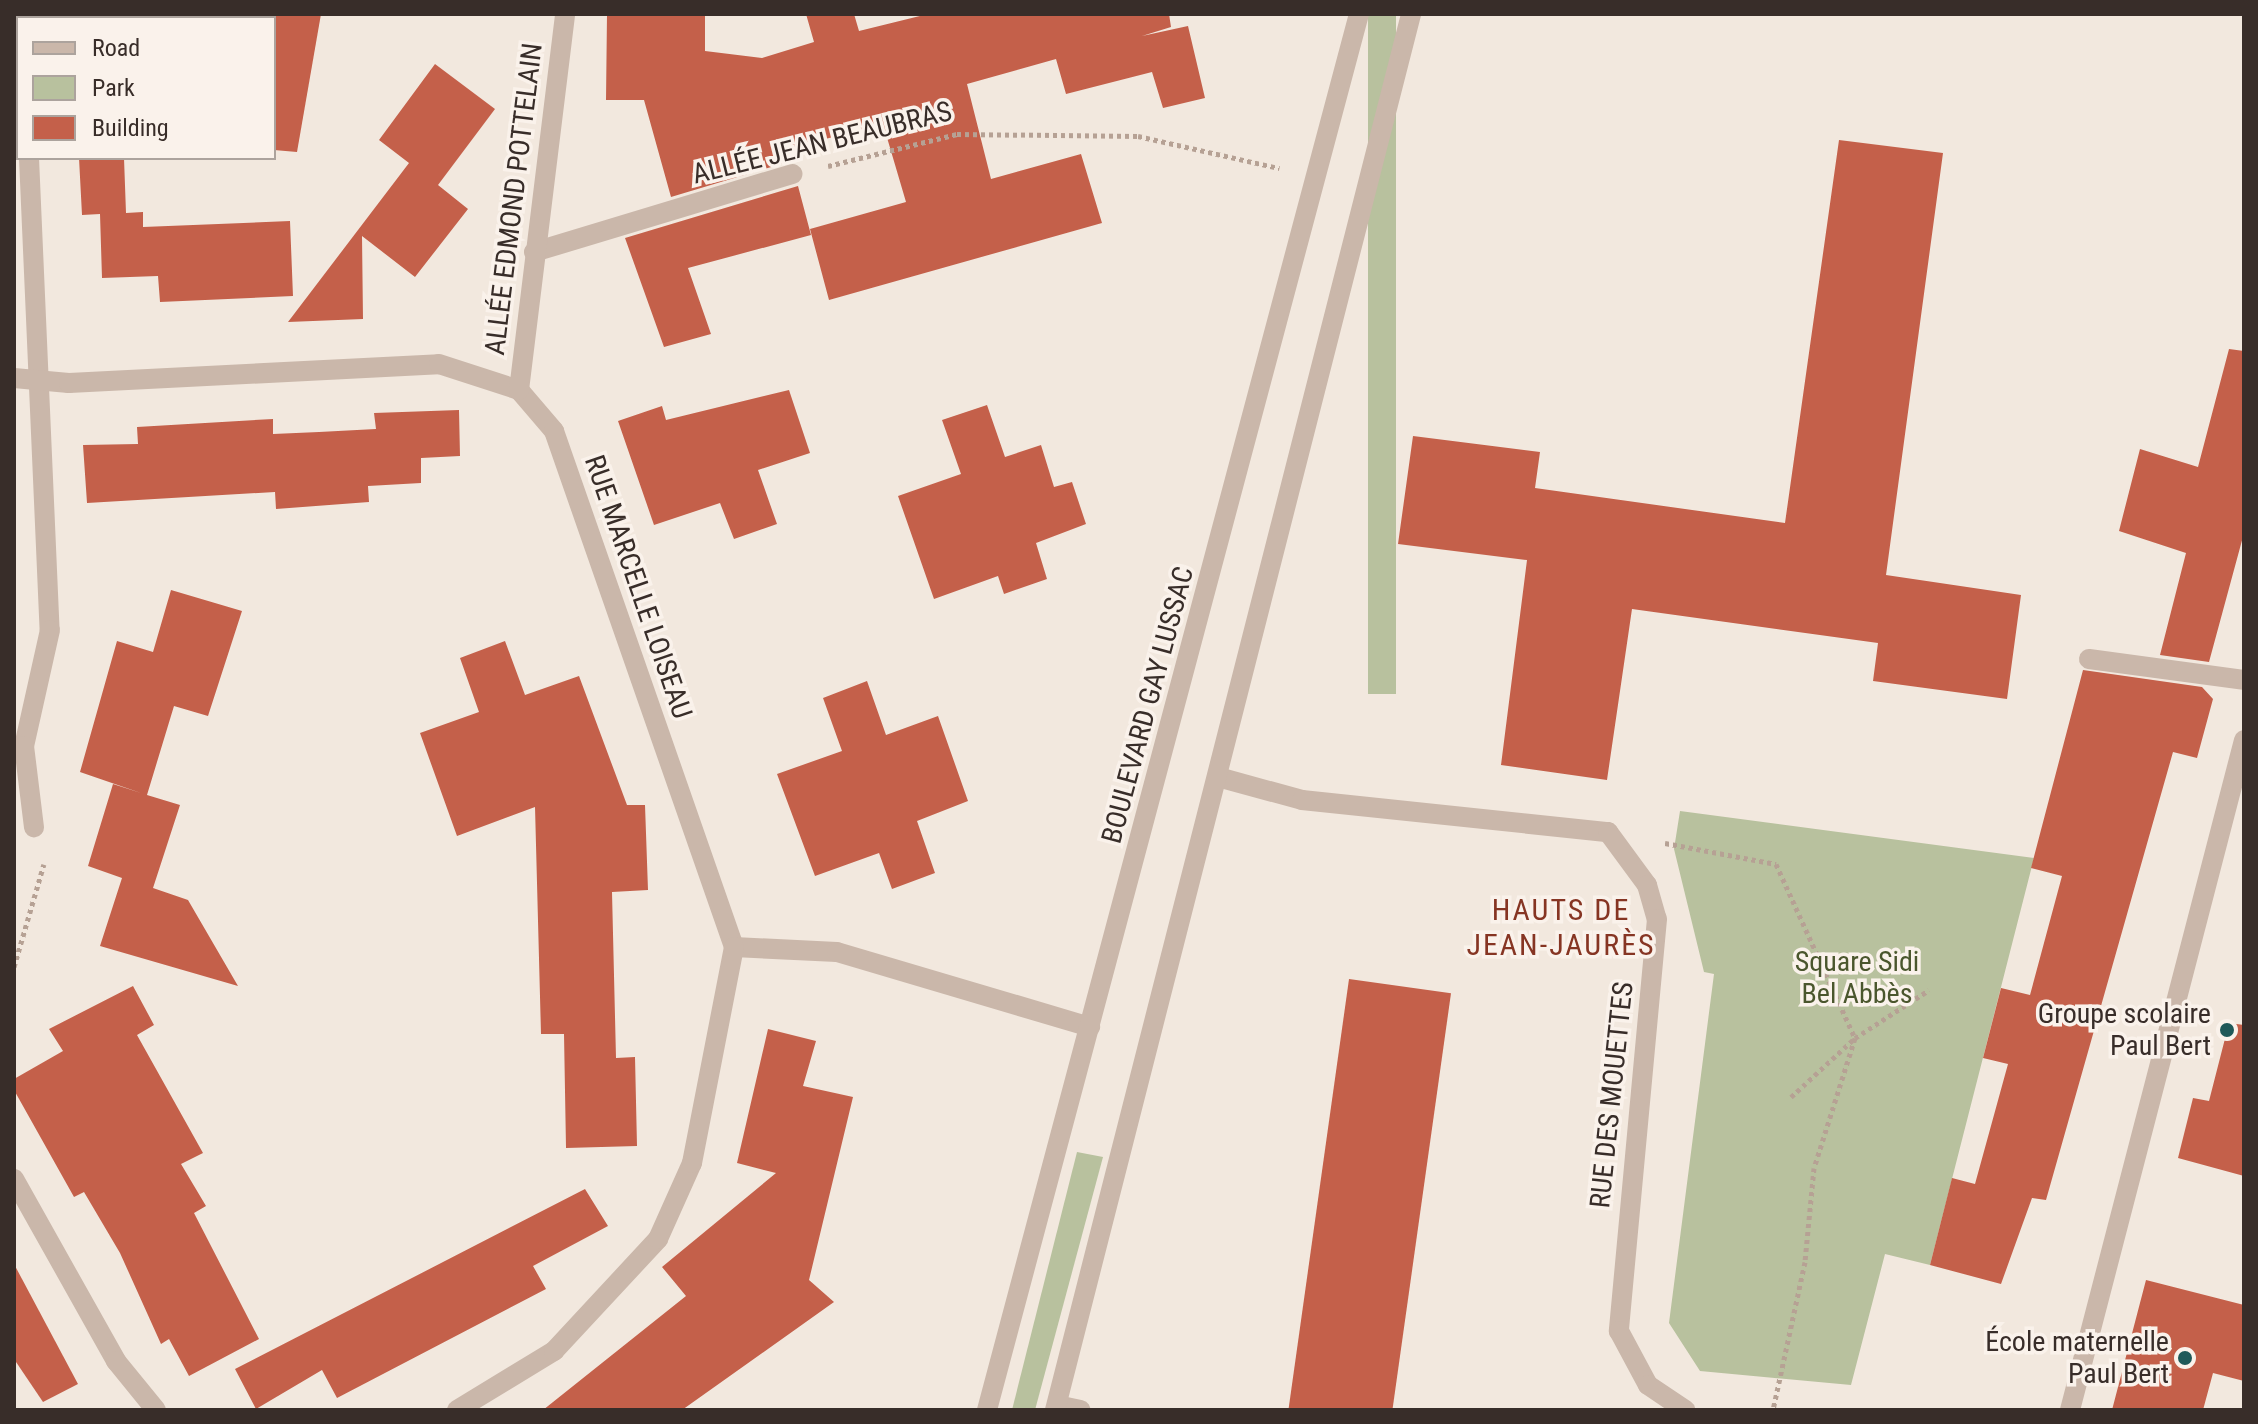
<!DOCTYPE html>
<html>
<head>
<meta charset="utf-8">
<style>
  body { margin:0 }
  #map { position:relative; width:2258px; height:1424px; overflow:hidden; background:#f2e8de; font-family:"Roboto Condensed",sans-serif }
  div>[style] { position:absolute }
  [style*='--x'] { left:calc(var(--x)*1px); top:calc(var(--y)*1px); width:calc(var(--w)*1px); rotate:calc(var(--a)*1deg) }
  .green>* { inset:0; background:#b8c19e; transform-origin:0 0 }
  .building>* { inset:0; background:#c4604a; transform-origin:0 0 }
  .path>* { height:5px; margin-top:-2.5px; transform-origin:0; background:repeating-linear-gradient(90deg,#b6a194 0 4px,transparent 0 8px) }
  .service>* { height:20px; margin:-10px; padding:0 10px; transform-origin:10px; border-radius:10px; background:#cab7aa }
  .minor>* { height:20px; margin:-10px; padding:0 10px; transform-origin:10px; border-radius:10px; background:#cab7aa }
  .dots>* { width:22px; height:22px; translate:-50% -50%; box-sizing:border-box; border:4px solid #faf2eb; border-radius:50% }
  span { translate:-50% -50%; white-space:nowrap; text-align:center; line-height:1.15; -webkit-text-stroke:7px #faf2eb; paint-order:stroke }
  .street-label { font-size:28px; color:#382d29 }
  .park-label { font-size:28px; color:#4a562d }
  .poi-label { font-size:28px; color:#382d29 }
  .right { translate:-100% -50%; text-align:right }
  .neighbourhood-label { font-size:30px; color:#863523; letter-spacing:2px }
  .frame { position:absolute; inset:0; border:16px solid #382d29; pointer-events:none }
  .legend { position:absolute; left:16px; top:16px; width:260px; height:144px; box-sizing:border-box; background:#faf2eb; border:2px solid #aca39d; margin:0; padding:10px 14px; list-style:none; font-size:24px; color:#382d29 }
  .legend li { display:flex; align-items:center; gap:16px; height:40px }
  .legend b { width:40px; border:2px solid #aca39d }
</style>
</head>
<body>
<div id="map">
  <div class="green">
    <div style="left:1368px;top:14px;width:28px;height:680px"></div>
    <div style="clip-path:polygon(1680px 811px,2034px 858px,1930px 1265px,1885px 1254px,1851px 1385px,1700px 1371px,1669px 1323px,1714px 974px,1704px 972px,1674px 849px)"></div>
    <div style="clip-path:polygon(1077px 1152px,1103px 1157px,1035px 1410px,1012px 1410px)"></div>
  </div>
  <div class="building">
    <div style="clip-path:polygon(274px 14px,321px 14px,297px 152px,274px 150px)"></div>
    <div style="clip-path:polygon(607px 14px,705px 14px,705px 51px,762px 58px,814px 42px,806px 14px,854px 14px,859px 31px,928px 14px,1169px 14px,1171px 27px,1142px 36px,1188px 26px,1205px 98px,1163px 108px,1152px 72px,1066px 94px,1056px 59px,967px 84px,991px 179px,1081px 154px,1102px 223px,829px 300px,810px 229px,906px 202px,883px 124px,787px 149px,791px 161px,671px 197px,644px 100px,606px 100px)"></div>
    <div style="clip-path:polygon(435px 64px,495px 109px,438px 185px,468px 209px,415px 277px,362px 236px,363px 319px,288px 322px,409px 163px,379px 140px)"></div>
    <div style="clip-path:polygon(1839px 140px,1943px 153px,1886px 575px,2021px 595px,2007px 699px,1873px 681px,1878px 643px,1632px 609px,1607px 780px,1501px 765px,1527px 560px,1398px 544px,1413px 436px,1540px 452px,1535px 488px,1785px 523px)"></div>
    <div style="clip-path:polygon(79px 158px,124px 158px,126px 213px,143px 212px,143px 227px,290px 221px,293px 296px,160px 302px,158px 276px,102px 278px,100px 214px,82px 215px)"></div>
    <div style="clip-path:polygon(798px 186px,811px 235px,688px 268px,711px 334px,664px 347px,625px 238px)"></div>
    <div style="clip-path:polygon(2229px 349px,2244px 351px,2244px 533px,2209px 662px,2160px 655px,2186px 553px,2119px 531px,2140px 449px,2198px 467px)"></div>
    <div style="clip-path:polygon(789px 390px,810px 453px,758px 470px,777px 524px,734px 539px,720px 503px,654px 525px,618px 421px,662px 406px,666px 420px)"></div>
    <div style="clip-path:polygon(987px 405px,1005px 457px,1041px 445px,1054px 487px,1072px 482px,1086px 524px,1036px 543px,1047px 579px,1004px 594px,998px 576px,934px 599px,898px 496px,961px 474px,942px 420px)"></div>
    <div style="clip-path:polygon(459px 410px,460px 456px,421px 458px,421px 483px,368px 486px,369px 502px,276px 509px,275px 492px,87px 503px,83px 445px,138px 444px,137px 427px,273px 419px,273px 434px,319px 432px,376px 429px,374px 413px)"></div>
    <div style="clip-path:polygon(171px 590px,242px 611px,208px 716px,174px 706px,147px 795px,180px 805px,153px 888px,188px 900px,238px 986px,100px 946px,122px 878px,88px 866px,113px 784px,141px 793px,80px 772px,117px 641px,153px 652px)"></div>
    <div style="clip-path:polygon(505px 641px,525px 695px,579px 676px,627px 805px,645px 805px,648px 890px,612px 892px,616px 1058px,635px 1057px,637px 1146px,566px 1148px,564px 1034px,541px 1034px,535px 807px,457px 836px,420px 733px,479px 712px,460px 658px)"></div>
    <div style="clip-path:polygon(2083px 670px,2202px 687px,2213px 699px,2197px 758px,2173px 752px,2046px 1200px,2032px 1198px,2001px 1284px,1930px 1265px,1952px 1178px,1975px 1184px,2008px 1064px,1983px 1058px,2001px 988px,2030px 995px,2062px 876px,2031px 868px)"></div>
    <div style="clip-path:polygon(867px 681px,886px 735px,938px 716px,968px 801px,917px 821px,935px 873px,892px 889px,879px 853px,815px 876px,777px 774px,842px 751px,823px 698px)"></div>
    <div style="left:1349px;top:979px;width:103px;height:434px;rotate:8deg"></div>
    <div style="clip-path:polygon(133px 986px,154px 1025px,137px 1035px,203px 1153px,181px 1164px,206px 1206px,194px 1213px,259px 1339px,189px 1376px,169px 1339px,161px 1344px,120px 1253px,84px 1192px,74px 1197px,14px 1090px,14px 1079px,63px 1051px,49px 1029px)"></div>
    <div style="clip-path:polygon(2229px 1023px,2244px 1025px,2244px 1176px,2178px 1158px,2193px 1098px,2209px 1101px)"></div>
    <div style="clip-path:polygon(768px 1029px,816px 1041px,803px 1086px,853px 1097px,809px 1280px,834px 1302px,682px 1410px,543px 1410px,686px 1296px,662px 1267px,776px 1173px,737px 1163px)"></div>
    <div style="clip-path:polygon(585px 1189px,608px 1226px,533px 1266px,546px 1289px,337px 1398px,322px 1370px,256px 1409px,235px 1369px)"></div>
    <div style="clip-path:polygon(14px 1264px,78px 1384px,43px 1402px,14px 1359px)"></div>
    <div style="clip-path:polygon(2146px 1280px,2244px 1305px,2244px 1381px,2213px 1373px,2203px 1410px,2112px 1410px)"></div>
  </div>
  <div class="path">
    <div style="--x:828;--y:166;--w:133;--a:-13.9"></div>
    <div style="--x:957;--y:134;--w:181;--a:0.6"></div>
    <div style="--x:1138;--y:136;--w:145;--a:12.8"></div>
    <div style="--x:1665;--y:843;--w:113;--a:10.7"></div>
    <div style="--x:1776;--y:864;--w:191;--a:65.6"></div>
    <div style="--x:1855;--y:1038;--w:136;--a:107.5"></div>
    <div style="--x:1814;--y:1168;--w:94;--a:95.5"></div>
    <div style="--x:1805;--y:1262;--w:151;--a:102.2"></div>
    <div style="--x:14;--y:967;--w:107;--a:-73.8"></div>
    <div style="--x:1791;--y:1097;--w:87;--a:-42.7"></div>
    <div style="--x:1855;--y:1038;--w:88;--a:-33"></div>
  </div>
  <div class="service">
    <div style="--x:1057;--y:1405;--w:24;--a:12"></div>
  </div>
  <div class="minor">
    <div style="--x:41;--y:18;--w:4;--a:-76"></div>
    <div style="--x:29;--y:158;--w:472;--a:87.5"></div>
    <div style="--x:50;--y:630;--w:119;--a:102.6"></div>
    <div style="--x:24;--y:746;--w:82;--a:83"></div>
    <div style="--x:534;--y:252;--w:270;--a:-16.8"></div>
    <div style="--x:14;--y:378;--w:55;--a:5.2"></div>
    <div style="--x:69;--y:383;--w:370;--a:-2.9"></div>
    <div style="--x:439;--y:364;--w:84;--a:18"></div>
    <div style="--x:519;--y:390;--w:54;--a:49.5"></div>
    <div style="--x:554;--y:431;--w:546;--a:70.77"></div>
    <div style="--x:734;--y:947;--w:103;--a:2.8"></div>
    <div style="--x:837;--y:952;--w:264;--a:16.5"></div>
    <div style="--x:519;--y:390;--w:379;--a:-83"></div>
    <div style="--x:2089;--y:659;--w:156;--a:7.7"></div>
    <div style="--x:1218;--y:777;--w:87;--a:15.3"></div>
    <div style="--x:1302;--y:800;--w:308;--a:6"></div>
    <div style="--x:1608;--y:832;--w:66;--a:53.7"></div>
    <div style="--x:1647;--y:885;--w:35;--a:74"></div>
    <div style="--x:1657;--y:919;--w:414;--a:95.3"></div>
    <div style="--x:1619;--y:1331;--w:61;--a:61.8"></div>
    <div style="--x:1648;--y:1385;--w:45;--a:34"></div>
    <div style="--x:14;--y:1179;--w:209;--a:60.7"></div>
    <div style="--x:116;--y:1361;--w:63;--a:50.8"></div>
    <div style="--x:457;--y:1410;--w:114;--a:-31.3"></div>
    <div style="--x:554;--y:1351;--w:153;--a:-47.1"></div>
    <div style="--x:658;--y:1239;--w:83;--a:-65.9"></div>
    <div style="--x:692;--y:1163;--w:220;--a:-79"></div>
    <div style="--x:987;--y:1410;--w:1445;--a:-75.08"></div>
    <div style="--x:1055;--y:1410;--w:1441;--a:-75.69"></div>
    <div style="--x:2070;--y:1410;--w:692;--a:-75.44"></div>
  </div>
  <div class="dots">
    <div style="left:2227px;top:1030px;background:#1f5959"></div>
    <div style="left:2185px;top:1358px;background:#1f5959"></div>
  </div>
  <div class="street-label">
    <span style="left:822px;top:143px;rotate:-14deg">ALLÉE JEAN BEAUBRAS</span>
    <span style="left:514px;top:199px;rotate:-83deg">ALLÉE EDMOND POTTELAIN</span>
    <span style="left:638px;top:587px;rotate:71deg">RUE MARCELLE LOISEAU</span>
    <span style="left:1148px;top:705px;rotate:-75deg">BOULEVARD GAY LUSSAC</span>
    <span style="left:1612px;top:1095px;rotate:-84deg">RUE DES MOUETTES</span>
  </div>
  <div class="park-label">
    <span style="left:1857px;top:978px">Square Sidi<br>Bel Abbès</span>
  </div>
  <div class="poi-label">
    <span class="right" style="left:2211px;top:1030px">Groupe scolaire<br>Paul Bert</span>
    <span class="right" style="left:2169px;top:1358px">École maternelle<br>Paul Bert</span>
  </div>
  <div class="neighbourhood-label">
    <span style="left:1561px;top:927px">HAUTS DE<br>JEAN-JAURÈS</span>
  </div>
  <div class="frame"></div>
  <ul class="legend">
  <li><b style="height:10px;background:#cab7aa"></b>Road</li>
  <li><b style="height:22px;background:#b8c19e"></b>Park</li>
  <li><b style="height:22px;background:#c4604a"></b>Building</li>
  </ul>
</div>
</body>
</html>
